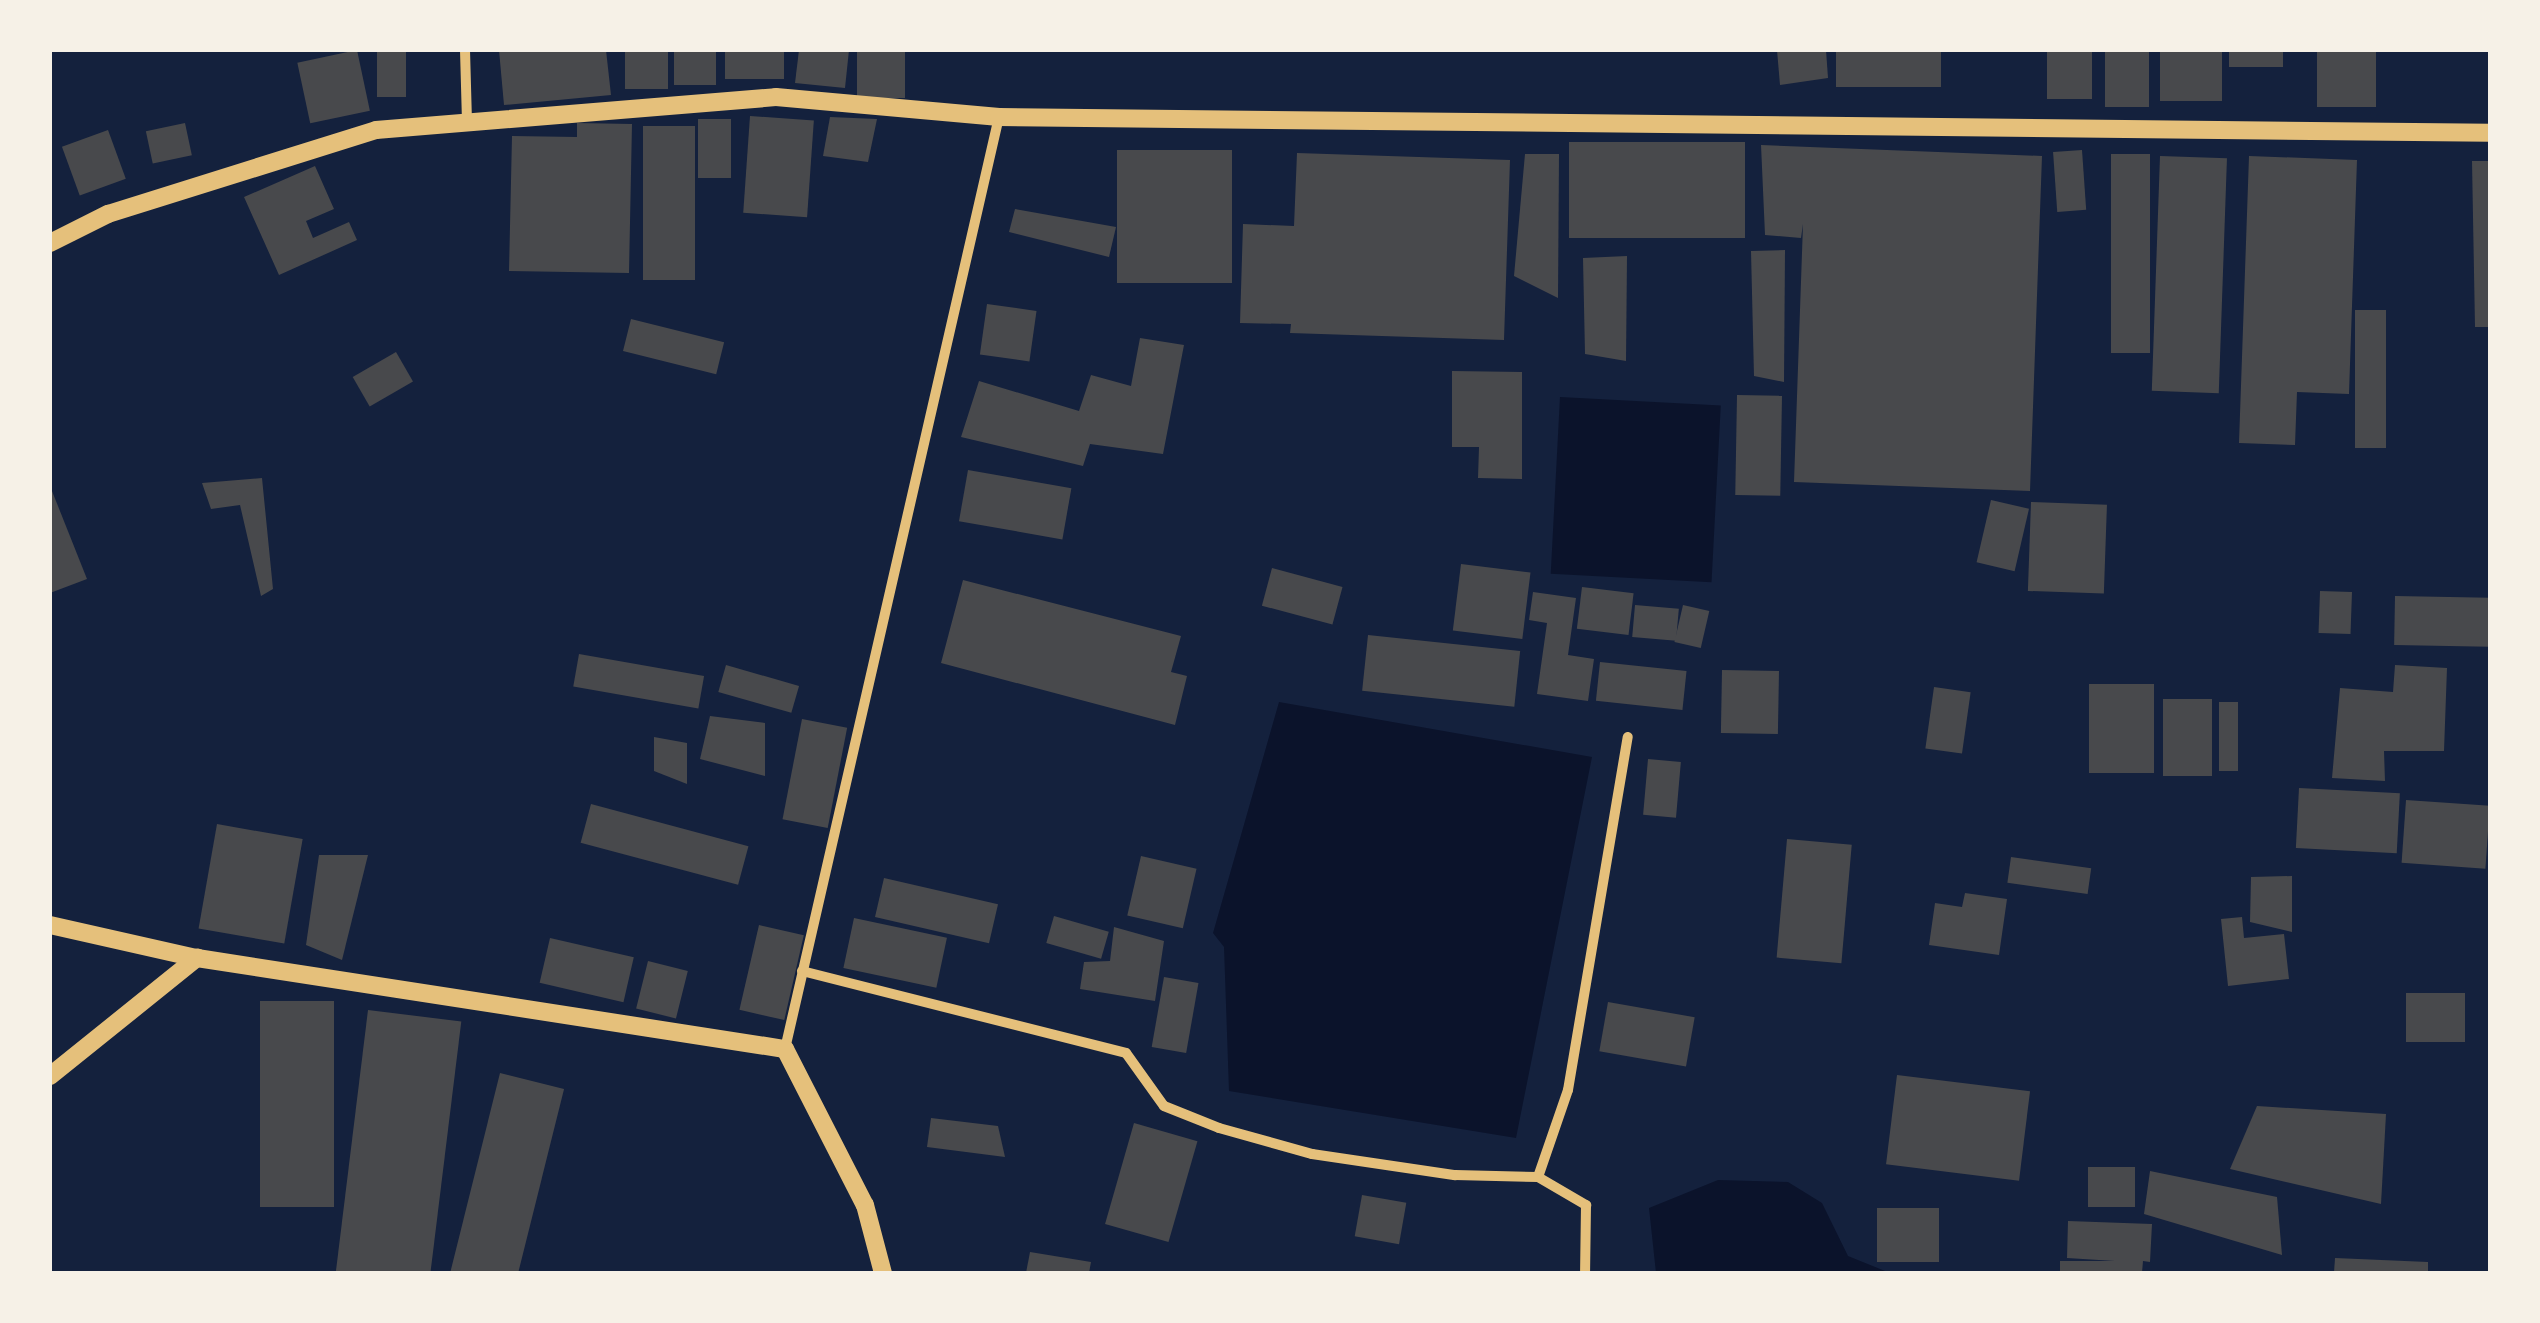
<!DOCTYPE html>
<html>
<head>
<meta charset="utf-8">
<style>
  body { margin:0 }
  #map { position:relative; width:2540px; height:1323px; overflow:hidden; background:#14213d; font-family:"Public Sans",sans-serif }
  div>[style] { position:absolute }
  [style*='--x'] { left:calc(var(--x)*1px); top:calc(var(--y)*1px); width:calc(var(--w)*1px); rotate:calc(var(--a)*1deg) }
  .water>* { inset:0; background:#0b132b; transform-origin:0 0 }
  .building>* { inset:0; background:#48494c; transform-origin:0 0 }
  .minor>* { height:10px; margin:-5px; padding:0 5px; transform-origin:5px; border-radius:5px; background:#e5c07b }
  .tertiary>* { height:18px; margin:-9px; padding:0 9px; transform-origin:9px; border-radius:9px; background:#e5c07b }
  span { translate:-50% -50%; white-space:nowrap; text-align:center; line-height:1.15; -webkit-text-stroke:8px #f6f1e7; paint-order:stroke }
  .frame { position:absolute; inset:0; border:52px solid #f6f1e7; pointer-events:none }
</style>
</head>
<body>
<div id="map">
  <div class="water">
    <div style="left:1560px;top:397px;width:161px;height:177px;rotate:3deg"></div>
    <div style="clip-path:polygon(1279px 702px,1592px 757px,1516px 1138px,1229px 1091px,1224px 947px,1213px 933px)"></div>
    <div style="clip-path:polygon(1718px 1180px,1788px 1182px,1822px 1203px,1848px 1256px,1890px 1273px,1656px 1273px,1649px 1208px)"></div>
  </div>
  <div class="building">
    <div style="left:357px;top:50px;width:62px;height:61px;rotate:78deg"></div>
    <div style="clip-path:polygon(499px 50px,606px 50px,611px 95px,504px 105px)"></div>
    <div style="left:625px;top:50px;width:43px;height:39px"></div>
    <div style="left:674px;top:50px;width:42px;height:35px"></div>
    <div style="left:725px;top:50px;width:59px;height:29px"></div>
    <div style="clip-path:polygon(799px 50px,849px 50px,845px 88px,795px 83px)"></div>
    <div style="left:857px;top:50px;width:48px;height:48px"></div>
    <div style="clip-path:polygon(1777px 50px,1826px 50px,1828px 78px,1780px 85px)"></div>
    <div style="left:1836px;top:50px;width:105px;height:37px"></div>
    <div style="left:2047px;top:50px;width:45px;height:49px"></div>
    <div style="left:2105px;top:50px;width:44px;height:57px"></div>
    <div style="left:2160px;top:50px;width:62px;height:51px"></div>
    <div style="left:2229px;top:50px;width:54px;height:17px"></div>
    <div style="left:2317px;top:50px;width:59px;height:57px"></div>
    <div style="left:377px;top:52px;width:29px;height:45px"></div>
    <div style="left:750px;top:116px;width:64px;height:97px;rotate:4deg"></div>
    <div style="clip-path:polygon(830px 117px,877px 119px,868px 162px,823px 156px)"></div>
    <div style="left:698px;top:119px;width:33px;height:59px"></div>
    <div style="left:185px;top:123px;width:33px;height:40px;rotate:78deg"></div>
    <div style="clip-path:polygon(577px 123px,632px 124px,629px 273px,509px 271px,512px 136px,577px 137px)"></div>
    <div style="left:643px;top:126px;width:52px;height:154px"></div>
    <div style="left:108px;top:130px;width:52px;height:49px;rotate:70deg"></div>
    <div style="left:1745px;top:142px;width:96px;height:176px;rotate:90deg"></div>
    <div style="clip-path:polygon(1761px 145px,2042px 156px,2030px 491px,1794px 482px,1803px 224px,1801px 238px,1765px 235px)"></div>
    <div style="left:1117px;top:150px;width:115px;height:133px"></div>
    <div style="left:2082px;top:150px;width:60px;height:29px;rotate:86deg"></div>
    <div style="clip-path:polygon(1297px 153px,1510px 160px,1504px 340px,1290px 333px,1291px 324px,1240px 323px,1243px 224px,1294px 226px)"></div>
    <div style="clip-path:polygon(1525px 154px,1559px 154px,1558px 298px,1514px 276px)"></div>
    <div style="left:2111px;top:154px;width:39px;height:199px"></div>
    <div style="left:2160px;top:156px;width:67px;height:235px;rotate:2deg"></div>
    <div style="clip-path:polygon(2249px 156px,2357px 160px,2349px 394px,2297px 392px,2295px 445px,2239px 443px)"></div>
    <div style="clip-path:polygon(2472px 161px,2490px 161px,2490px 327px,2475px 327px)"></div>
    <div style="clip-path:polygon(315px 166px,334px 209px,306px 221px,313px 238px,349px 222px,357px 240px,279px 275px,244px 197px)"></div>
    <div style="clip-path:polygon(1015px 209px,1116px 227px,1109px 257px,1009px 232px)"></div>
    <div style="clip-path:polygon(1785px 250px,1784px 382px,1754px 376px,1751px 251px)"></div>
    <div style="clip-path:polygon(1627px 256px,1626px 361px,1585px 354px,1583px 258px)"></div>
    <div style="left:987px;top:304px;width:50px;height:51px;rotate:8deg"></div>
    <div style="left:2355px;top:310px;width:31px;height:138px"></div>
    <div style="left:631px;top:319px;width:96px;height:33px;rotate:14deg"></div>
    <div style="clip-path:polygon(1140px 338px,1184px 345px,1163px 454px,1090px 444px,1083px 466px,961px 437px,979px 381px,1079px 411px,1091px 375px,1131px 386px)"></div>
    <div style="left:396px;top:352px;width:34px;height:50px;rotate:60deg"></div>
    <div style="clip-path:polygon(1452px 371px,1522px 372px,1522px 479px,1478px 478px,1479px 447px,1452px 447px)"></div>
    <div style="left:1737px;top:395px;width:45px;height:100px;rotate:1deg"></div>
    <div style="left:968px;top:470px;width:105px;height:52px;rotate:10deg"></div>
    <div style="clip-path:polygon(262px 478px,273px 589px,261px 596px,240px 505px,211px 509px,202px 483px)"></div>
    <div style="clip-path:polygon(50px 486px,87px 579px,50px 593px)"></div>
    <div style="left:1991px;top:500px;width:39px;height:64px;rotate:13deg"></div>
    <div style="left:2031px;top:502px;width:76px;height:89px;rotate:2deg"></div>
    <div style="left:1461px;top:564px;width:70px;height:67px;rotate:7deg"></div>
    <div style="left:1272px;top:568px;width:73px;height:39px;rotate:15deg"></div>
    <div style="clip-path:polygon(963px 580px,1181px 636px,1171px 672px,1187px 676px,1175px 725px,941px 663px)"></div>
    <div style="left:1582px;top:587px;width:52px;height:42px;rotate:7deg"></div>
    <div style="left:2320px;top:591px;width:32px;height:42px;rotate:2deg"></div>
    <div style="clip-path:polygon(1533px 592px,1576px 598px,1568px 655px,1594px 659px,1588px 701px,1537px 694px,1547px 623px,1529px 620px)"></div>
    <div style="left:2395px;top:596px;width:95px;height:49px;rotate:1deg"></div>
    <div style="left:1635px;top:605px;width:44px;height:32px;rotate:5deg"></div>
    <div style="left:1683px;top:605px;width:27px;height:38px;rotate:13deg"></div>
    <div style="left:1368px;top:635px;width:153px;height:56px;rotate:6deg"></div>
    <div style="left:579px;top:654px;width:127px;height:33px;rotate:10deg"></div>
    <div style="left:1600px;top:662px;width:87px;height:39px;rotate:6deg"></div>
    <div style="left:726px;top:665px;width:76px;height:28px;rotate:16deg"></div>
    <div style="clip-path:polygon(2395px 665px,2447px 668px,2444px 751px,2384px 751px,2385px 781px,2332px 778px,2340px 688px,2393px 692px)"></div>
    <div style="left:1722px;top:670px;width:57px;height:63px;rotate:1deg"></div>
    <div style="left:2089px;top:684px;width:65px;height:89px"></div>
    <div style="left:1934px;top:687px;width:37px;height:62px;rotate:8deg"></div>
    <div style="left:2163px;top:699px;width:49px;height:77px"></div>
    <div style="left:2219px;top:702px;width:19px;height:69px"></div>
    <div style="clip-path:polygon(710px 716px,765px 723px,765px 776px,700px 759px)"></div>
    <div style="left:802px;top:719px;width:46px;height:102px;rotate:11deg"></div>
    <div style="clip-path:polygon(654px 737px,687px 743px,687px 784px,654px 771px)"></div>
    <div style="left:1648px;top:759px;width:33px;height:56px;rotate:5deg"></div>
    <div style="left:2299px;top:788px;width:101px;height:60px;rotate:3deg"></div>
    <div style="left:2406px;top:800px;width:84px;height:63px;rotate:4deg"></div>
    <div style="left:591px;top:804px;width:163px;height:40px;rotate:15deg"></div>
    <div style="left:217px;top:824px;width:87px;height:106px;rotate:10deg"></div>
    <div style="left:1787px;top:839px;width:65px;height:119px;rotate:5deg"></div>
    <div style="clip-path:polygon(319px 855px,368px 855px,342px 960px,306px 945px)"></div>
    <div style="left:1141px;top:856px;width:57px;height:61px;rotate:13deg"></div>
    <div style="left:2011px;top:857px;width:81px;height:26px;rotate:8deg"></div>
    <div style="clip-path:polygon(2292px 876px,2292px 932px,2250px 922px,2251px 877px)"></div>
    <div style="left:884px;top:878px;width:117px;height:40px;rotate:13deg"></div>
    <div style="clip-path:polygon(1965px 893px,2007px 899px,1999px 955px,1929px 945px,1935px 903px,1962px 907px)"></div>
    <div style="left:1054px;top:916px;width:57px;height:28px;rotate:16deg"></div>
    <div style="clip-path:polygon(2242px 917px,2244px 938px,2284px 934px,2289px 979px,2228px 986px,2221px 919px)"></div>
    <div style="left:854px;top:918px;width:95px;height:51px;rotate:12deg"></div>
    <div style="left:759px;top:925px;width:46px;height:87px;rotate:13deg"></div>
    <div style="clip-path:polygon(1114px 927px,1164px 941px,1155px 1001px,1080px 989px,1084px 962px,1110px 961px)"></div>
    <div style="left:550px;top:938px;width:86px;height:46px;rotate:13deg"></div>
    <div style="left:648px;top:961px;width:41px;height:49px;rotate:14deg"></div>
    <div style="left:1164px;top:977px;width:35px;height:71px;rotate:10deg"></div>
    <div style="left:2406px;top:993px;width:59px;height:49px"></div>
    <div style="left:260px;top:1001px;width:74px;height:206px"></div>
    <div style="left:1608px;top:1002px;width:88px;height:50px;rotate:10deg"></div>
    <div style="left:368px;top:1010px;width:94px;height:265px;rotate:7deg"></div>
    <div style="left:500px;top:1073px;width:66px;height:207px;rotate:14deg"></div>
    <div style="left:1897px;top:1075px;width:134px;height:90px;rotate:7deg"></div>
    <div style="clip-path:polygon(2257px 1106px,2386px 1114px,2381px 1204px,2230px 1169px)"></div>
    <div style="clip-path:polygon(931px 1118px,998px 1126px,1005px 1157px,927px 1147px)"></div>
    <div style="left:1134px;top:1123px;width:66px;height:105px;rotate:16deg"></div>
    <div style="left:2088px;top:1167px;width:47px;height:40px"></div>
    <div style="clip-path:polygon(2150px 1171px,2277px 1197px,2282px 1255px,2144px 1214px)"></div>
    <div style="left:1362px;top:1195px;width:45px;height:42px;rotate:10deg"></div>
    <div style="left:1939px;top:1208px;width:54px;height:62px;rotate:90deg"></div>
    <div style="clip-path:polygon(2068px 1221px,2152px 1224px,2150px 1262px,2143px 1261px,2142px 1273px,2060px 1273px,2060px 1261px,2115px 1261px,2067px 1258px)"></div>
    <div style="clip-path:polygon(1030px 1252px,1091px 1262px,1089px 1273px,1026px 1273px)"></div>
    <div style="clip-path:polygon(2335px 1258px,2428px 1262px,2428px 1273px,2334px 1273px)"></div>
  </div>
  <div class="minor">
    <div style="--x:465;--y:50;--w:72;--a:88.4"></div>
    <div style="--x:802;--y:971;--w:334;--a:14.2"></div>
    <div style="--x:1126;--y:1053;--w:65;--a:54.4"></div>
    <div style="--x:1164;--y:1106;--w:59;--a:21.8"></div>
    <div style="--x:1219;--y:1128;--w:97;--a:15.6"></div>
    <div style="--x:1312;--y:1154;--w:145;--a:8.4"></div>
    <div style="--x:1455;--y:1175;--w:83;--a:1.4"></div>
    <div style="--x:1538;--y:1177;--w:56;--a:30.3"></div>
    <div style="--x:1586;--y:1205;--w:68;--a:90.8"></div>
    <div style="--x:785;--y:1049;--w:956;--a:-77.07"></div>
    <div style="--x:1538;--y:1177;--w:92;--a:-71"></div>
    <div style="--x:1568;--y:1090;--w:358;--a:-80.4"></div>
  </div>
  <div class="tertiary">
    <div style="--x:50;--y:243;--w:65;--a:-26.6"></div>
    <div style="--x:108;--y:214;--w:281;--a:-17.4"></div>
    <div style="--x:376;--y:130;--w:401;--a:-4.7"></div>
    <div style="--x:776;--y:97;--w:224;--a:5.1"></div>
    <div style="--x:999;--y:117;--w:1491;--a:0.61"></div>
    <div style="--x:50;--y:925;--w:151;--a:12.7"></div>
    <div style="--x:197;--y:958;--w:595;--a:8.8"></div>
    <div style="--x:785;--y:1049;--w:175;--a:62.9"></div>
    <div style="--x:865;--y:1205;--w:70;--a:75.2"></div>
    <div style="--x:50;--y:1076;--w:189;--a:-38.8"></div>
  </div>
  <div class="frame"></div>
</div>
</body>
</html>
